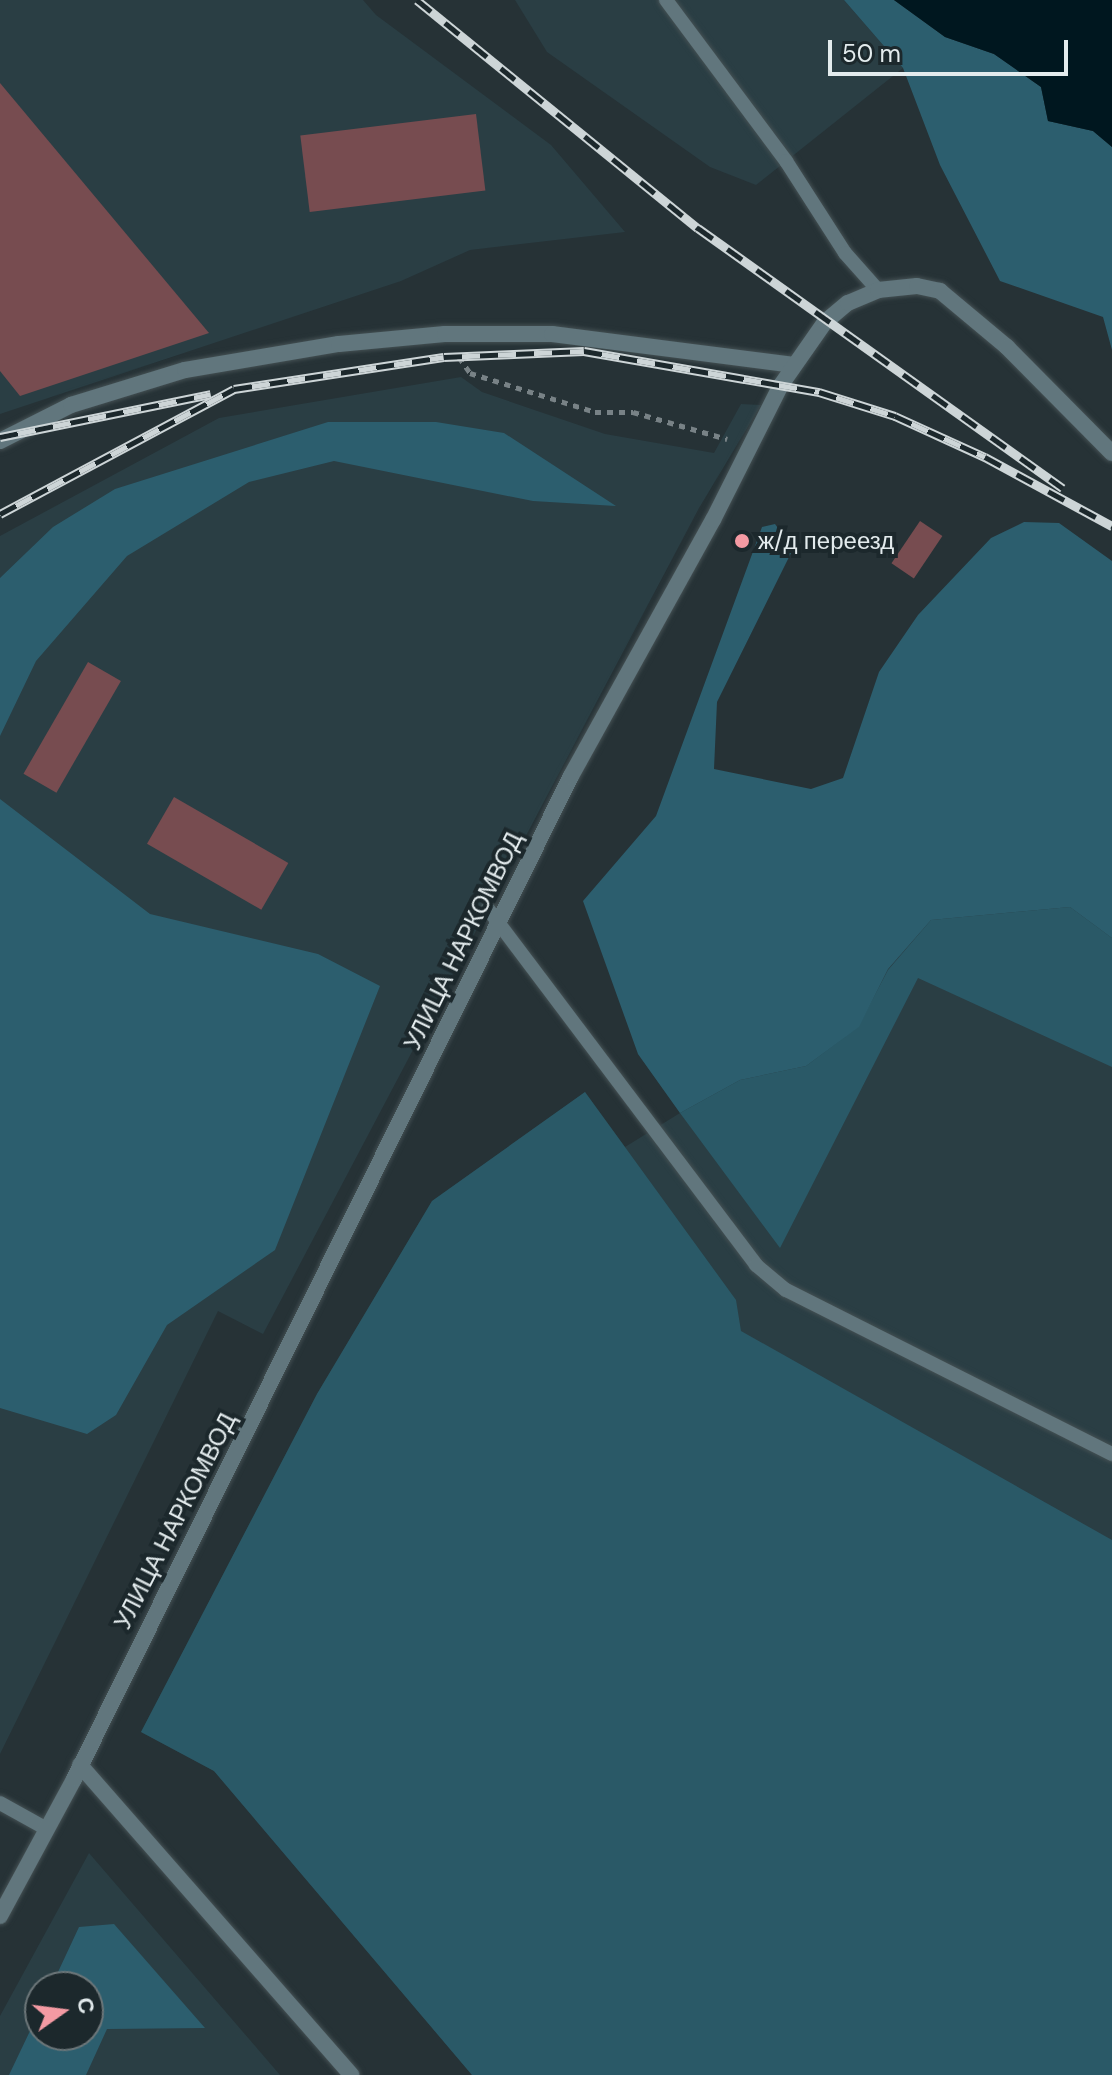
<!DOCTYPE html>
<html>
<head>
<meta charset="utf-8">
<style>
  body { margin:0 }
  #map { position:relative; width:1112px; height:2075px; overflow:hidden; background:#263236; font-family:"DM Sans",sans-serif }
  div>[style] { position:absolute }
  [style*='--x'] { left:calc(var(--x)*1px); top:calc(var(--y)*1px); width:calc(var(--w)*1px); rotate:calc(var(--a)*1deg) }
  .built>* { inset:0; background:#2a3e44 }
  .green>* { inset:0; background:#2a5967 }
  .forest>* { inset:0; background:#2c5e6e }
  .water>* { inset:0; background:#00171f }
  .building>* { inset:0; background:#774c50; transform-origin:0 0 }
  .path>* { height:5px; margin-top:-2.5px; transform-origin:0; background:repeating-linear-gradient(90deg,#788286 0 6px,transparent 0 12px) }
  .roads { filter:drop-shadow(0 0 2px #445053) drop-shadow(0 0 2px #445053) }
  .service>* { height:14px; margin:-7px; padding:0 7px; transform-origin:7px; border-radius:7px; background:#61767d }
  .minor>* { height:16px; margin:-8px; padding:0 8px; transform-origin:8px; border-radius:8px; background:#61767d }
  .tertiary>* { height:16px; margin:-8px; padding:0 8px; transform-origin:8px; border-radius:8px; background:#61767d }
  .rail>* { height:9px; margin-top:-4.5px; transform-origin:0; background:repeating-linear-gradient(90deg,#1c282c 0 18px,#cdd5d7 0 36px); box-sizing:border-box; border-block:2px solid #cdd5d7 }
  .dots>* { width:22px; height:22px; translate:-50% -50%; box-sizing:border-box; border:4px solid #1c282c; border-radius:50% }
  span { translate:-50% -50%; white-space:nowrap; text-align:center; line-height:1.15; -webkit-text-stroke:8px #1c282c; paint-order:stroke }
  .poi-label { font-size:24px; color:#e3ebed }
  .left { translate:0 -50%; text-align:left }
  .street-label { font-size:24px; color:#e3ebed }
  .north { position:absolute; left:24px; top:1971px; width:80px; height:80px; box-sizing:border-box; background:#1c282c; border:2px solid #6c7679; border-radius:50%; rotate:76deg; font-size:22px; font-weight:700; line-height:32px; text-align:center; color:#e3ebed }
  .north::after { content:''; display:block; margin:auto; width:28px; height:36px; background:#f49aa3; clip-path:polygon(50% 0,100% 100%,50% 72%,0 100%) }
  .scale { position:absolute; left:828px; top:40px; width:240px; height:36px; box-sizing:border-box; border:4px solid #e3ebed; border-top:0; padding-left:10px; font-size:24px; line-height:28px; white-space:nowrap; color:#e3ebed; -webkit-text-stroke:6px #1c282c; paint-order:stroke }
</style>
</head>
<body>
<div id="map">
  <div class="built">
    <div style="clip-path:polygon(0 0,363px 0,376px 15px,551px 145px,625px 232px,470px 250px,401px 281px,0 414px)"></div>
    <div style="clip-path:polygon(515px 0,844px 0,903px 68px,756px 185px,710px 167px,547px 52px)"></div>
    <div style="clip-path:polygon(461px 377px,482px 392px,605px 434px,714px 453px,741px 404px,761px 405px,699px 508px,263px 1334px,218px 1311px,0 1754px,0 536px,219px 418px)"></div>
    <div style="clip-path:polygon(1112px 690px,1112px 2075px,472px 2075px,214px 1771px,141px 1732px,317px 1394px,432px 1201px,585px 1092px,625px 1147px,680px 1113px,638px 1054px)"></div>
    <div style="clip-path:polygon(evenodd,89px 1853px,280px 2075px,0 2075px,0 2016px,89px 1853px,40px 1987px,88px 1987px,88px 2035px,40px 2035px,40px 1987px)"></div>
  </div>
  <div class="green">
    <div style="clip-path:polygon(1070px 907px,1112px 938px,1112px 1067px,918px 978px,780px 1248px,680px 1113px,740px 1080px,806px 1066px,858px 1027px,888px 970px,931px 920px)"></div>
    <div style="clip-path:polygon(585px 1092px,736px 1300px,741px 1331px,1112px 1540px,1112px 2075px,472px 2075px,214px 1771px,141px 1732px,317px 1394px,432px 1201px)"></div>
  </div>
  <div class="forest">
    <div style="clip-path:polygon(844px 0,894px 0,945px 37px,994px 54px,1041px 87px,1048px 121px,1093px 131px,1112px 147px,1112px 350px,1103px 317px,1000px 281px,940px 165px,903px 68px)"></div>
    <div style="clip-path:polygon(328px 422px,436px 422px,504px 433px,616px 506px,533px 501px,334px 461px,249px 482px,127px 556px,36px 661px,0 736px,0 578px,53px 527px,115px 489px)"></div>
    <div style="clip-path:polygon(1024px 522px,1059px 523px,1112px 561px,1112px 938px,1070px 907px,931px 920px,888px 969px,859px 1027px,806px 1066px,740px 1080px,680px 1113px,638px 1054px,583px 901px,656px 816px,762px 527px,775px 524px,793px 549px,717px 702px,714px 769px,811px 789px,843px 778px,879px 672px,918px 615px,991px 538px)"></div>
    <div style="clip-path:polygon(0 799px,150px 914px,318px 954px,380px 986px,275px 1250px,167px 1325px,116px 1415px,87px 1434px,0 1408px)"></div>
    <div style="clip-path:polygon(114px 1924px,205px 2028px,107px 2029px,86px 2075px,9px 2075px,40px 2010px,40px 2035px,88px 2035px,88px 1987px,51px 1987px,79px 1927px)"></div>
  </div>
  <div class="water">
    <div style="clip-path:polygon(894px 0,1112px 0,1112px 147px,1093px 131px,1048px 121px,1041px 87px,994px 54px,945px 37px)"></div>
  </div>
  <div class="building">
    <div style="clip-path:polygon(0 83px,209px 333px,20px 396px,0 371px)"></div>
    <div style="left:476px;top:114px;width:77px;height:177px;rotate:83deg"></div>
    <div style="left:920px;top:521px;width:27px;height:51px;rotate:34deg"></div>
    <div style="left:88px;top:662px;width:38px;height:129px;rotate:30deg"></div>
    <div style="left:174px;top:797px;width:132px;height:54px;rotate:30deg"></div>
  </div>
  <div class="path">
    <div style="--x:459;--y:357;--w:19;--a:55"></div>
    <div style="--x:470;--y:373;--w:131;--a:17.3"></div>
    <div style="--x:595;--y:412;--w:38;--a:0"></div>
    <div style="--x:633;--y:412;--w:98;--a:16"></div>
  </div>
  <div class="roads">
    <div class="service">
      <div style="--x:666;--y:0;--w:201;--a:53.3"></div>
      <div style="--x:786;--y:161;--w:109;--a:57.3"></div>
      <div style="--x:845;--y:253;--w:50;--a:48.3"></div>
      <div style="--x:488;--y:909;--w:446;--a:53"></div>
      <div style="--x:756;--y:1265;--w:39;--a:40"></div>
      <div style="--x:786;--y:1290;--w:365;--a:26.7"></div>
      <div style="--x:0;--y:1803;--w:54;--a:29"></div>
    </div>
    <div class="minor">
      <div style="--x:0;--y:441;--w:80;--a:-26.9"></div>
      <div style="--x:71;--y:405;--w:119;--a:-17.1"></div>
      <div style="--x:185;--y:370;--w:156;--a:-9.6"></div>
      <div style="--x:339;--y:344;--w:106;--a:-5.4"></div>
      <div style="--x:445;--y:334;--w:107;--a:0"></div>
      <div style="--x:552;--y:334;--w:244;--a:7.3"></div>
      <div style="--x:80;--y:1765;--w:412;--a:48.8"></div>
    </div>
    <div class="tertiary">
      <div style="--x:0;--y:1916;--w:156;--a:-61.6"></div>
      <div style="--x:74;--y:1779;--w:1119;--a:-63.64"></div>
      <div style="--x:571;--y:776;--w:293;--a:-61"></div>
      <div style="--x:713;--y:520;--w:151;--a:-63.3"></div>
      <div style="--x:781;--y:385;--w:77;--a:-55.1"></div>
      <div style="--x:825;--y:322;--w:30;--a:-40"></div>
      <div style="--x:848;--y:303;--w:33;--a:-23"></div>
      <div style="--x:878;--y:290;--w:39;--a:-6"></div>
      <div style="--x:917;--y:286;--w:24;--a:12"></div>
      <div style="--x:940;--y:291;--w:87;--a:39.9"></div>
      <div style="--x:1007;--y:347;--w:149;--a:45.3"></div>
    </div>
  </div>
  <div class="rail">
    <div style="--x:417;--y:0;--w:362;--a:39.1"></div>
    <div style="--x:698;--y:228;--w:448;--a:35.5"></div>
    <div style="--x:0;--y:437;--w:215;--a:-11.5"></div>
    <div style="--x:0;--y:514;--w:265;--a:-28.1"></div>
    <div style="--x:234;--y:389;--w:212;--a:-8.7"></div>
    <div style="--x:444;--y:357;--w:140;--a:-2.5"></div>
    <div style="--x:584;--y:351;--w:239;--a:9.9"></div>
    <div style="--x:819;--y:392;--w:80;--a:17.5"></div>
    <div style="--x:895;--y:416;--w:99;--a:24.5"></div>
    <div style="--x:985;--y:457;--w:145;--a:28.5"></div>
  </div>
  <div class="dots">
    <div style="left:742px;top:541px;background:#f49aa3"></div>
  </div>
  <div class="poi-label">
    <span class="left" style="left:758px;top:541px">ж/д переезд</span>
  </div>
  <div class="street-label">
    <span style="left:463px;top:941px;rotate:-64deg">УЛИЦА НАРКОМВОД</span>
    <span style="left:175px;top:1521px;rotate:-63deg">УЛИЦА НАРКОМВОД</span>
  </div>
  <div class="north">С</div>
  <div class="scale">50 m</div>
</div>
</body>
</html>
